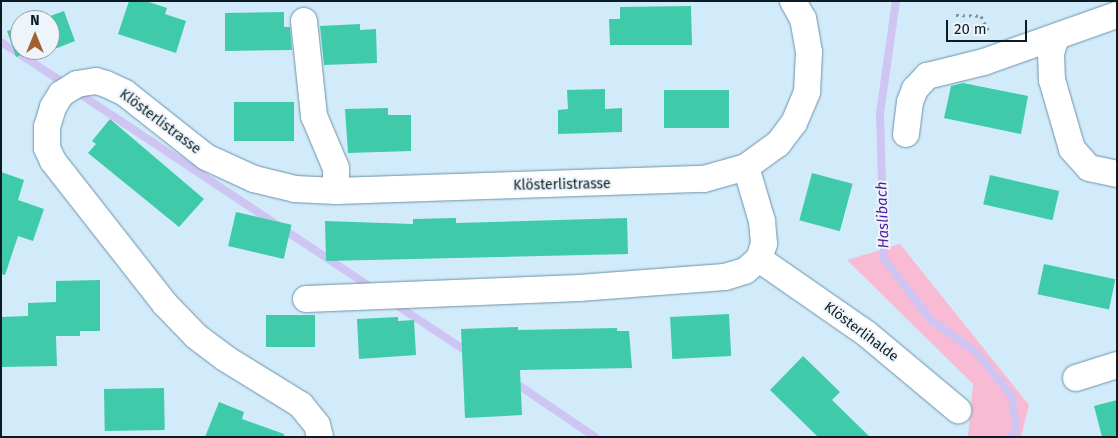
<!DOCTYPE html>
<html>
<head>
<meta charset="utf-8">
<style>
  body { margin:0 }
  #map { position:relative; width:1118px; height:438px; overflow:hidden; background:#d2ebfa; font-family:"Fira Sans",sans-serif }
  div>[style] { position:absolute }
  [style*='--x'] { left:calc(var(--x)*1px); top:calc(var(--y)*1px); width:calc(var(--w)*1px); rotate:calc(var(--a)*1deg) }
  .green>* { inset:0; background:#f8bbd3 }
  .stream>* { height:8px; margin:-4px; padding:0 4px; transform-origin:4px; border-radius:4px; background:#cec5f3 }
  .building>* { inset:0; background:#3fcbaa; transform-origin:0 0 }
  .path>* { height:3px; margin-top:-1.5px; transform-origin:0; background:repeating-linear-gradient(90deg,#7f94a0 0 2.5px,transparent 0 6.5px) }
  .roads { filter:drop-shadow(0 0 1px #6b93aa) drop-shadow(0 0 1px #6b93aa) }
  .minor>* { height:26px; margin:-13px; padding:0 13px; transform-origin:13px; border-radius:13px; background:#fff }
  span { translate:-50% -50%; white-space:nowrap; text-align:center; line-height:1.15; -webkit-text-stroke:4px #edf5fa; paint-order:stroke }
  .street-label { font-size:14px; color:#0c1c25 }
  .water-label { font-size:15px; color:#4f1a9d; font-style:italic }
  .frame { position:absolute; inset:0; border:2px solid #0c1c25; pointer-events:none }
  .north { position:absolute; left:10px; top:10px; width:50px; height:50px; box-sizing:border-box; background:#edf5fa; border:1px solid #939ea5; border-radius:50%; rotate:0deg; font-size:14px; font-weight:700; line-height:20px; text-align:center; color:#0c1c25 }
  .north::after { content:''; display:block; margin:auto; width:18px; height:22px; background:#a36030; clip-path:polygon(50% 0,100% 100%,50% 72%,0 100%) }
  .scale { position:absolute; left:946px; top:20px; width:81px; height:22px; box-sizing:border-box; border:2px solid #0c1c25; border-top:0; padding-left:6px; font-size:15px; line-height:18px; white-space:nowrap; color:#0c1c25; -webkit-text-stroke:4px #edf5fa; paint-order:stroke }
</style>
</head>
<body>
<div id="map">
  <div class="green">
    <div style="clip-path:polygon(900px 244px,1029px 405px,1021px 437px,968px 437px,973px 384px,847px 260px)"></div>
  </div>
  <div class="stream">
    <div style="--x:896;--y:1;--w:113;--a:98.1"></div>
    <div style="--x:880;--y:113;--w:146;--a:88.4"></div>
    <div style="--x:884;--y:259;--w:77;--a:52.4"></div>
    <div style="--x:931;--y:320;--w:55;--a:35.4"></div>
    <div style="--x:976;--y:352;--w:57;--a:50.7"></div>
    <div style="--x:1012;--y:396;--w:33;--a:83"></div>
    <div style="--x:1016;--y:429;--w:9;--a:122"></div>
    <div style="--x:1;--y:42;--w:79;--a:33.1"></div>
    <div style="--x:77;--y:92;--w:356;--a:33.6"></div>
    <div style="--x:395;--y:304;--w:89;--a:33.5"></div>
    <div style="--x:514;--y:382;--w:98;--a:34.2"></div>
  </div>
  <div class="building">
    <div style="clip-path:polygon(129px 1px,146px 1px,167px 8px,165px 14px,186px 21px,176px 53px,118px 34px)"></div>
    <div style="clip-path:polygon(691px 6px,692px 45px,610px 45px,609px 19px,620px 19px,620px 7px)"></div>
    <div style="clip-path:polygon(64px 11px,75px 41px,47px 52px,50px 50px,50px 20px,39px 20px)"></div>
    <div style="clip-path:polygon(284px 12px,284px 27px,290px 27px,292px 50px,225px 51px,225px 13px)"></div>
    <div style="clip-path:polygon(360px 24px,360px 30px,376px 29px,377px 63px,324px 65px,320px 26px)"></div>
    <div style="clip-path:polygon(20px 27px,20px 50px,35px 50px,16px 57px,7px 31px)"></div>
    <div style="clip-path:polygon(963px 83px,1028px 96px,1021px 134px,944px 118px,951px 86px)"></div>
    <div style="clip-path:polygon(605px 89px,605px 109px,622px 108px,622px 132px,558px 134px,558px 110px,568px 109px,567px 90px)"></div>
    <div style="left:729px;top:90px;width:38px;height:65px;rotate:90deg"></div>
    <div style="left:234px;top:102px;width:60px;height:39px"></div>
    <div style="clip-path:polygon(388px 108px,388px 115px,411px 115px,411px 151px,348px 153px,345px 109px)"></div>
    <div style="clip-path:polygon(110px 119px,204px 199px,179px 227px,88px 153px,96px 144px,92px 141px)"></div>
    <div style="clip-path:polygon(1px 172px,24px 180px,18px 200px,44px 209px,33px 241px,18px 236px,5px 275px,1px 274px)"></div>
    <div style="left:812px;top:173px;width:42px;height:49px;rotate:15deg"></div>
    <div style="left:990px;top:175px;width:71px;height:30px;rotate:13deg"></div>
    <div style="left:236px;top:212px;width:57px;height:35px;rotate:13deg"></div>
    <div style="clip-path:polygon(456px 218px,456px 223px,627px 218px,628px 254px,326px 261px,325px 221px,413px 224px,413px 219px)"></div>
    <div style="left:1044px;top:264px;width:73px;height:31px;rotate:12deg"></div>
    <div style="clip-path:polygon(100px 280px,100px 331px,80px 331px,80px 336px,56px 336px,57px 366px,1px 367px,1px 317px,28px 316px,28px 303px,56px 302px,56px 281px)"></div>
    <div style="left:729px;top:314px;width:42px;height:59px;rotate:87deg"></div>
    <div style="left:266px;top:315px;width:49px;height:32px"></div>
    <div style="clip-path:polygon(398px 317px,398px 321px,414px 320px,416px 355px,359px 359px,357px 319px)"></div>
    <div style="clip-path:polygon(518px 327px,518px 330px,617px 328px,617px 331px,629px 331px,632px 368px,520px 370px,522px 415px,465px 418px,461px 329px)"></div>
    <div style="clip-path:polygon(803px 356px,840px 392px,832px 400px,870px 437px,818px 437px,770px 390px)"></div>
    <div style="left:164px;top:388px;width:42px;height:60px;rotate:89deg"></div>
    <div style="clip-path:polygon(1117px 400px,1117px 437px,1102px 437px,1094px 406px)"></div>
    <div style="clip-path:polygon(219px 402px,244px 412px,242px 419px,284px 434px,284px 437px,205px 437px)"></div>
  </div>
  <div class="path">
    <div style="--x:956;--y:15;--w:25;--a:2"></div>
    <div style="--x:981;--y:16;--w:18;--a:63"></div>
  </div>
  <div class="roads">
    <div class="minor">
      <div style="--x:304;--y:21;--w:96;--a:84"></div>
      <div style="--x:314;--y:116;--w:56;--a:67.1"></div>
      <div style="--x:336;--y:168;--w:23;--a:90"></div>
      <div style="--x:1056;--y:37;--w:17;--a:107"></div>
      <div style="--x:1051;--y:53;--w:27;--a:88"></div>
      <div style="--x:1052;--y:80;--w:72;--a:73.8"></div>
      <div style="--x:1072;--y:149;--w:25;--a:48"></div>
      <div style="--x:1089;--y:168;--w:29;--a:12"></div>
      <div style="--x:906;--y:134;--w:32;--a:-83"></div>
      <div style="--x:910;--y:102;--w:14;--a:-69"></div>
      <div style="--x:915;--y:89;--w:18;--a:-47"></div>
      <div style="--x:927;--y:76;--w:59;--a:-13.8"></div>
      <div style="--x:984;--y:62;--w:141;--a:-19.5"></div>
      <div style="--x:759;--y:259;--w:131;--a:34.8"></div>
      <div style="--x:867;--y:334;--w:119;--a:39.9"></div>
      <div style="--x:306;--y:299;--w:273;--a:-2.3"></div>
      <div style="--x:579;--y:288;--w:146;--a:-4.3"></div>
      <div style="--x:725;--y:277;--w:21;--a:-17"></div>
      <div style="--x:745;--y:271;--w:18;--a:-41"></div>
      <div style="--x:759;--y:259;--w:16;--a:-72"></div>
      <div style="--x:764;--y:244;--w:23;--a:-95"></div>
      <div style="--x:762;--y:221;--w:56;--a:-106.5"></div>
      <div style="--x:1076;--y:378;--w:43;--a:-17.6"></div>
      <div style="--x:320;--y:437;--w:12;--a:-104"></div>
      <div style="--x:317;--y:425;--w:26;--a:-129"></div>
      <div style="--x:301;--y:405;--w:89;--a:-148.3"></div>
      <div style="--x:225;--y:358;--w:36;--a:-143"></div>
      <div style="--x:196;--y:336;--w:45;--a:-134.1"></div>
      <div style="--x:165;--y:304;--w:182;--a:-128.1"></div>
      <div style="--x:53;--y:161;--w:14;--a:-115"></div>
      <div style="--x:47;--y:148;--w:21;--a:-90"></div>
      <div style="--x:47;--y:127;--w:21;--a:-73"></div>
      <div style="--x:53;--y:107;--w:15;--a:-58"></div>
      <div style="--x:61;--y:94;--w:19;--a:-32"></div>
      <div style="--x:77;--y:84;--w:19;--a:-9"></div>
      <div style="--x:96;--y:81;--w:10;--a:17"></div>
      <div style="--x:106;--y:84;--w:21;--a:25"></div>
      <div style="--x:125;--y:93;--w:103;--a:38.3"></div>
      <div style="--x:206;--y:157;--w:53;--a:24.6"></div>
      <div style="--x:254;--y:179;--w:42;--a:13.7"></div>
      <div style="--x:295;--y:189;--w:41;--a:2.8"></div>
      <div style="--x:336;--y:191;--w:368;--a:-1.9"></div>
      <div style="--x:704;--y:179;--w:44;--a:-15.9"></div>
      <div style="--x:746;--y:167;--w:39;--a:-36"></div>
      <div style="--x:778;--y:144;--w:26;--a:-53"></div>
      <div style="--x:794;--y:123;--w:34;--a:-67"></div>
      <div style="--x:807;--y:92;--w:40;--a:-87.1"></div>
      <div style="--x:809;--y:52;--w:34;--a:-100"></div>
      <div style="--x:803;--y:19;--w:21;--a:-119"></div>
    </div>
  </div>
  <div class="street-label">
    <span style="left:160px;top:122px;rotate:37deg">Klösterlistrasse</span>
    <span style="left:562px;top:185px;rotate:-1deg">Klösterlistrasse</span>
    <span style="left:861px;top:332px;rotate:37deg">Klösterlihalde</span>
  </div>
  <div class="water-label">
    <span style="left:883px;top:215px;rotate:-92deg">Haslibach</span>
  </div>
  <div class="frame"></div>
  <div class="north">N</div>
  <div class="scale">20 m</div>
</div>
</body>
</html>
